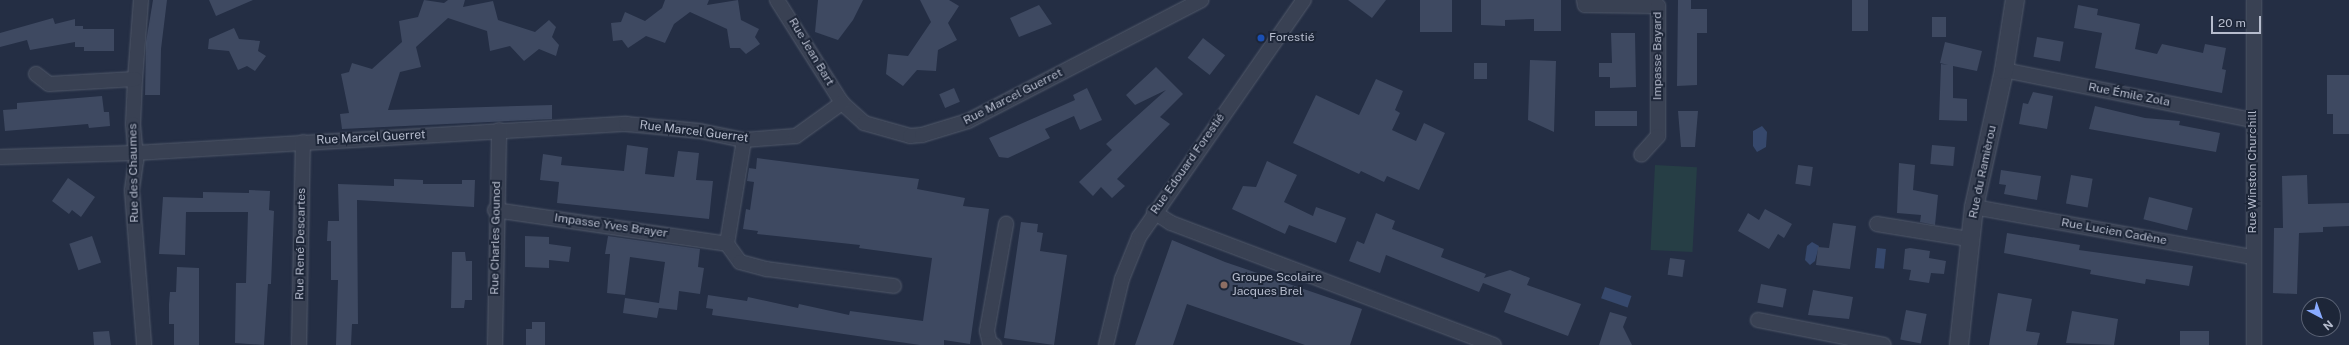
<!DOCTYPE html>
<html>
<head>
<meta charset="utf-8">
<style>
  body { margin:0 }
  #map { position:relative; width:2349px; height:345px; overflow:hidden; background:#242e44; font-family:"Public Sans",sans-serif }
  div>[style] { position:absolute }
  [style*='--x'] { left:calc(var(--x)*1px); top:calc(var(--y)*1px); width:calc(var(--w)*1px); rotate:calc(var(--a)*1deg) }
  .green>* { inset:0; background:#263e45; transform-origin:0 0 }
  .water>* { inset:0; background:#36486c; transform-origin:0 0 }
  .building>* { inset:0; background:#3e4961; transform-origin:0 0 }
  .roads { filter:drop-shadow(0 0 1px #51596a) drop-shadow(0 0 1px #51596a) }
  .minor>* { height:14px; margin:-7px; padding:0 7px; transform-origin:7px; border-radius:7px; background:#394153 }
  .tertiary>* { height:18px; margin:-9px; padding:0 9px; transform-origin:9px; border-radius:9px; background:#394153 }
  .dots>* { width:11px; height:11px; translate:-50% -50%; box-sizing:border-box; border:2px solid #1d2638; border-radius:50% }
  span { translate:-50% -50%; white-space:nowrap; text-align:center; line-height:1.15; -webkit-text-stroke:4px #1d2638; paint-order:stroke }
  .poi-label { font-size:12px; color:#b6bccd }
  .left { translate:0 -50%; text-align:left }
  .street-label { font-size:12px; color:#b6bccd }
  .north { position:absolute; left:2301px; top:297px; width:40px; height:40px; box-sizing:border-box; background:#1d2638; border:1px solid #5a6274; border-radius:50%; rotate:139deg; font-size:11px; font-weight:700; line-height:16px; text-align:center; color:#b6bccd }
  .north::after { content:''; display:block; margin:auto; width:14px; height:18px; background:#89abff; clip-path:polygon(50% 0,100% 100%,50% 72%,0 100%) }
  .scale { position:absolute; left:2211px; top:16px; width:50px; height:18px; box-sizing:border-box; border:2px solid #b6bccd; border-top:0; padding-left:5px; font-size:12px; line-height:14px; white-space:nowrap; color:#b6bccd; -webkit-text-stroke:3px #1d2638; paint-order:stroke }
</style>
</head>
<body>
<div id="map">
  <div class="green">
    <div style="left:1655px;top:165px;width:42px;height:85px;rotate:3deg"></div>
  </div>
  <div class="water">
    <div style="clip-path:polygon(1762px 126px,1767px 132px,1766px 147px,1757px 152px,1753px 146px,1753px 131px)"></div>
    <div style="clip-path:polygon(1812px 242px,1819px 246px,1815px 261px,1810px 265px,1805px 260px,1807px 246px)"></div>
    <div style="left:1877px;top:248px;width:9px;height:20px;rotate:6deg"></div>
    <div style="left:1605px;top:287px;width:28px;height:12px;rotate:19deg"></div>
  </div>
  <div class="building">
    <div style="clip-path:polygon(153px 0,167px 0,161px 49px,160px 95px,145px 95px,146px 42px)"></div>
    <div style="clip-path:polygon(209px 0,253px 0,216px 16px)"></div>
    <div style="clip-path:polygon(424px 0,444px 3px,448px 0,465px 0,463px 7px,493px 1px,498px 20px,535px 32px,549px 20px,556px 27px,552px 37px,559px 45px,556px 56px,539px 49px,524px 61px,510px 46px,490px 51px,487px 31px,448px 18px,416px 47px,421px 67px,400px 72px,388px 110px,552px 105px,552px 119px,342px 129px,340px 114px,349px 113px,341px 74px,349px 72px,352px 63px,372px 69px,402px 42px,399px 21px,418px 17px)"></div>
    <div style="clip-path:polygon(665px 0,709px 0,707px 5px,738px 0,741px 20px,759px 29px,755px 37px,760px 44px,746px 54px,740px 48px,730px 48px,727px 29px,690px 12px,674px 24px,665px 43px,646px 36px,628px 48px,622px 40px,613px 41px,611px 23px,621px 22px,625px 12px,645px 21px,662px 8px)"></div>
    <div style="clip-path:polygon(818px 0,863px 0,853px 20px,838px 40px,815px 32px)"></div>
    <div style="clip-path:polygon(920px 0,949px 0,959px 6px,948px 23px,957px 40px,938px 50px,936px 71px,917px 70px,903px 86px,886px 74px,888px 54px,908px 56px,931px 22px)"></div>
    <div style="clip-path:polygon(1348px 0,1386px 0,1372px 18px)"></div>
    <div style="left:1420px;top:0;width:32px;height:32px"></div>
    <div style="clip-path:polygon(1481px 0,1561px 0,1561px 31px,1534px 31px,1534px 19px,1505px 20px,1505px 26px,1481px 25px)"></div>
    <div style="clip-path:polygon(1678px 0,1691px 0,1691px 9px,1707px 9px,1707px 33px,1697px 33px,1697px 85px,1677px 86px)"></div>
    <div style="left:1852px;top:0;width:16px;height:31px"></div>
    <div style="clip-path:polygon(1039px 5px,1052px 24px,1019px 37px,1010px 18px)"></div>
    <div style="clip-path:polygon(2078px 5px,2098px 9px,2097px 15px,2140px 24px,2135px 49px,2157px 54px,2162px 44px,2203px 53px,2205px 44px,2226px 48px,2222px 69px,2226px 70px,2222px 93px,2095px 68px,2102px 33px,2074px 28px)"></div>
    <div style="left:1932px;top:17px;width:14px;height:20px"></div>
    <div style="clip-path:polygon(53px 18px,55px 24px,75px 19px,75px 26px,83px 26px,83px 29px,114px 29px,114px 51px,84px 51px,84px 47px,75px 47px,75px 42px,30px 50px,27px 40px,0 47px,0 33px)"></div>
    <div style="clip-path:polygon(234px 28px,239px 39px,260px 41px,258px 51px,266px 56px,255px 71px,247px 66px,238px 70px,229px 51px,208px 49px,209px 39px)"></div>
    <div style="clip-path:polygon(1611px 33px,1635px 33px,1636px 87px,1610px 88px,1610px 77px,1599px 77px,1599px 63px,1612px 63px)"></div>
    <div style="left:2037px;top:37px;width:27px;height:20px;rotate:10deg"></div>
    <div style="left:1203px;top:38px;width:28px;height:25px;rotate:38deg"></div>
    <div style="clip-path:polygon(1945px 42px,1982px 51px,1977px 71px,1953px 66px,1953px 98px,1967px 99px,1967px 121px,1939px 120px,1941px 64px,1948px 65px,1940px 63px)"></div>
    <div style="clip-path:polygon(1530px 60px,1556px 61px,1554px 132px,1528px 120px)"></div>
    <div style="left:1474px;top:63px;width:13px;height:16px"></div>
    <div style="clip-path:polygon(1156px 67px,1183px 94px,1160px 117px,1170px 124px,1117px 179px,1125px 186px,1112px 198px,1101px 187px,1093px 196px,1079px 182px,1112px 150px,1106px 144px,1166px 90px,1135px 105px,1126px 95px)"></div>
    <div style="clip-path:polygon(2327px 75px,2349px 75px,2349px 134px,2333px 134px,2333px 114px,2327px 114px)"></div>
    <div style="clip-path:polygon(1376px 79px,1403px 91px,1395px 110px,1400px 113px,1392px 130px,1416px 141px,1424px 123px,1445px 133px,1419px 190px,1387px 176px,1384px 182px,1361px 171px,1359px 174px,1293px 143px,1316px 95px,1359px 115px)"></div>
    <div style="left:954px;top:88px;width:15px;height:16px;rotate:67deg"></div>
    <div style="clip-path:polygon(1087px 88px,1102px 120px,1080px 130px,1074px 116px,1045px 129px,1050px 138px,1008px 158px,999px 157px,989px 138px,1075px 100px,1073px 95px)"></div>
    <div style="clip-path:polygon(2033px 92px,2053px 96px,2047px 129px,2019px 124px,2023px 103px,2028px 104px)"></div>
    <div style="clip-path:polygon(102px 96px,104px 112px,109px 112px,110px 126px,89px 128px,88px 124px,5px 131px,3px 110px,17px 109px,17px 103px)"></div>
    <div style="clip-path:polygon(2095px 106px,2145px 118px,2180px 121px,2179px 125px,2220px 133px,2216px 152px,2089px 129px)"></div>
    <div style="left:1637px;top:111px;width:15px;height:42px;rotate:90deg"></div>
    <div style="clip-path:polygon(1678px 111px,1698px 111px,1695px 147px,1681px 147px)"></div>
    <div style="clip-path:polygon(627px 145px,648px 148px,645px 174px,674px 177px,678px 151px,699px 153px,696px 180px,713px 181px,709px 219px,557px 203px,559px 182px,540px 180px,543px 154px,562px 157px,561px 165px,624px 171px)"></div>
    <div style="left:1932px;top:145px;width:23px;height:19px;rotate:5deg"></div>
    <div style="clip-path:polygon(757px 158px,919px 179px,917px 189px,965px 198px,963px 206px,989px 209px,970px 344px,944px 340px,944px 345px,920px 345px,712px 315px,713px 309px,706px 308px,708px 295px,747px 301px,748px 297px,798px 308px,799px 304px,849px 315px,850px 311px,923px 321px,932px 258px,859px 248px,860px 245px,757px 234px,758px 231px,743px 229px,746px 209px,750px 210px,754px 182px,747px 181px,749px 168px,756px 169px)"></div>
    <div style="clip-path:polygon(1267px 161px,1297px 175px,1284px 202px,1313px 216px,1316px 207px,1346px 218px,1336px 243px,1289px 225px,1285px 234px,1232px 209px,1243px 186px,1256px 187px)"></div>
    <div style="clip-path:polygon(1899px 163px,1915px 165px,1913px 190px,1938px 195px,1935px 225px,1920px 222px,1921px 215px,1897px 213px)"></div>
    <div style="left:1798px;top:165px;width:15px;height:19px;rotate:8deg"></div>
    <div style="clip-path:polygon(2001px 170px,2041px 176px,2037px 200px,2004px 194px,2006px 185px,1999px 184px)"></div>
    <div style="left:2071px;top:175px;width:22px;height:29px;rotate:10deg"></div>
    <div style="clip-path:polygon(2307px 175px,2308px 204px,2349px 203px,2349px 226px,2323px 227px,2323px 232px,2299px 233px,2297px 294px,2273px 293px,2274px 228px,2283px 228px,2282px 176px)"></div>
    <div style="clip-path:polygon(68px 178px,95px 197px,81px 217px,72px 210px,69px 214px,52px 201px)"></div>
    <div style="clip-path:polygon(394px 179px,423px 180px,423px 184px,462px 184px,462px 180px,475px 180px,474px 207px,357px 200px,358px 324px,352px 324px,351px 345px,336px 345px,338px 280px,331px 280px,331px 241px,327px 241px,328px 221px,339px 221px,338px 184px,394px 186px)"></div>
    <div style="clip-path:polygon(249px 190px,270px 191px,269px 210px,274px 211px,271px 284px,268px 284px,264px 345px,235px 343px,236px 283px,246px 283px,248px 212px,186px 212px,185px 255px,159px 254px,163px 197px,203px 198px,203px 192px,249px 193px)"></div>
    <div style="left:2149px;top:197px;width:45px;height:23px;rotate:14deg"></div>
    <div style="clip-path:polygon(1765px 209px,1792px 224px,1784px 238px,1778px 234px,1769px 249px,1738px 231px,1748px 213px,1759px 220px)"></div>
    <div style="clip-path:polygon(1376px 213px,1395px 221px,1392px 229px,1444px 249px,1441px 257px,1486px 274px,1484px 278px,1510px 270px,1530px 278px,1527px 285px,1581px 304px,1568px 336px,1504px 312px,1511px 294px,1483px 283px,1479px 292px,1386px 255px,1380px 273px,1349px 261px,1357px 241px,1364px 244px)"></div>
    <div style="clip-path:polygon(1021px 222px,1038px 224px,1037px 232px,1043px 233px,1040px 251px,1067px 255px,1054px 345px,1004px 338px)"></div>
    <div style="clip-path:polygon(1833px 223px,1856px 226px,1850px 269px,1816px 265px,1818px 247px,1829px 248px)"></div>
    <div style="clip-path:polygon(2007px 233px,2080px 245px,2079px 250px,2193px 266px,2189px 286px,2146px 279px,2145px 284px,2090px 274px,2091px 270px,2004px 253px)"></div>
    <div style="left:92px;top:236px;width:28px;height:24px;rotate:71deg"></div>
    <div style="clip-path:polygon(525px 236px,549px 237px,549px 244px,571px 247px,569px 262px,549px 260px,549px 268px,525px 267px)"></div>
    <div style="clip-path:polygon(608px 236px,700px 249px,698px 267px,704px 268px,700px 294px,679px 291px,677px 310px,659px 308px,657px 318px,623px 313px,625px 298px,659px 303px,665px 262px,630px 257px,625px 295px,607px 293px,610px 254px,605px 254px)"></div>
    <div style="clip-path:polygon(1172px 240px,1225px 262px,1362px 309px,1350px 345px,1305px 345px,1187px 304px,1173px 345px,1135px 345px)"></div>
    <div style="clip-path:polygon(1910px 248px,1930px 251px,1929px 258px,1946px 261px,1944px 274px,1931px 273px,1929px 283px,1909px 280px,1911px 270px,1903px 269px,1905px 249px)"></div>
    <div style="clip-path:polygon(452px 252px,465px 252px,466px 261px,472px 261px,472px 300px,465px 300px,464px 308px,451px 308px)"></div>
    <div style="left:1670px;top:258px;width:15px;height:17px;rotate:8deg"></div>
    <div style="clip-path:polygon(177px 267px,199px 268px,199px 345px,174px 345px,174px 324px,169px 324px,169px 304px,170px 292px,176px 292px)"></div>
    <div style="left:1761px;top:284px;width:26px;height:19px;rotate:11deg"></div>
    <div style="clip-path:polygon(1813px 290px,1853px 297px,1849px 319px,1808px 315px)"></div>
    <div style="clip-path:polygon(1998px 293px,2032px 299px,2026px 331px,2040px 333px,2037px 345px,1989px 345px)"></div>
    <div style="left:1906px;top:310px;width:21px;height:30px;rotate:11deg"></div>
    <div style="clip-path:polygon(2072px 311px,2118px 319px,2114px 345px,2066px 343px)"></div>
    <div style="clip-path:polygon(1610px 312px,1627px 317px,1623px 327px,1632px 345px,1599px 345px)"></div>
    <div style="clip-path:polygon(532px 322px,545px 322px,545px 345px,526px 345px,526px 329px,532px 329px)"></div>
    <div style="clip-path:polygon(109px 331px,111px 345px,94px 345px,93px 332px)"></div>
    <div style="left:2209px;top:331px;width:14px;height:29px;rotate:90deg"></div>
  </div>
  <div class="roads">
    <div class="minor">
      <div style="--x:141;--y:0;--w:79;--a:94.3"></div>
      <div style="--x:135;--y:79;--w:45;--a:92.5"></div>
      <div style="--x:133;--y:124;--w:37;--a:85"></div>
      <div style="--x:136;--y:161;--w:30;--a:98"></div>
      <div style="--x:132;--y:191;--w:154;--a:85.5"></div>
      <div style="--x:777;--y:0;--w:122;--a:57.7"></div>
      <div style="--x:842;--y:103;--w:30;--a:42"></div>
      <div style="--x:864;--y:123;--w:48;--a:15.8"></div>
      <div style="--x:910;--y:136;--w:12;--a:-5"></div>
      <div style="--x:922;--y:135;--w:48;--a:-16.9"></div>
      <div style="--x:968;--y:121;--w:263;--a:-27.4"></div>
      <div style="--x:1584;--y:0;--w:5;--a:79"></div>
      <div style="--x:1585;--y:5;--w:73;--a:0.8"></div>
      <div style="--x:1658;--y:6;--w:130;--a:90"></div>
      <div style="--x:1658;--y:136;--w:25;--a:132"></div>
      <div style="--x:2004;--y:70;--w:254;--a:11.4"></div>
      <div style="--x:36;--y:74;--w:16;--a:38"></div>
      <div style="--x:49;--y:84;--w:86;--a:-3.3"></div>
      <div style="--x:744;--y:140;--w:105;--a:99.3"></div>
      <div style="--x:727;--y:244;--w:22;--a:54"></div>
      <div style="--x:740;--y:262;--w:28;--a:15"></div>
      <div style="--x:767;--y:269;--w:128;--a:7.6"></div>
      <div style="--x:0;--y:157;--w:135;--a:-1.7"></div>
      <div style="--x:135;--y:153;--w:492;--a:-3.4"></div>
      <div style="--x:626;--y:124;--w:74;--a:5.4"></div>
      <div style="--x:700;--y:131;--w:45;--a:11.6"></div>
      <div style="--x:744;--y:140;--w:52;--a:-4.4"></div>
      <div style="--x:796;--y:136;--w:57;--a:-35.7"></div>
      <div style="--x:1974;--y:207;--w:283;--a:10.2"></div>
      <div style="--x:495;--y:210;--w:234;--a:8.3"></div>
      <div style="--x:1154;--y:212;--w:20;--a:33"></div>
      <div style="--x:1171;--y:223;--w:345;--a:20.7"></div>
      <div style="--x:1877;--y:224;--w:93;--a:9.3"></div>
      <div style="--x:1758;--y:320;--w:128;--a:11.2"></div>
      <div style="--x:299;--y:345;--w:203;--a:-88.9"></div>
      <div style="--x:495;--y:345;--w:215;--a:-88.9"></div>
      <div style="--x:994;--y:345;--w:4;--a:-166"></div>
      <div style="--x:990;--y:344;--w:13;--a:-103"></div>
      <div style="--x:987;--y:331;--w:109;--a:-79.9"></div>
      <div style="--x:1106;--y:345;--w:68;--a:-76.4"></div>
      <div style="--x:1122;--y:279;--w:45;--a:-68"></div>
      <div style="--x:1139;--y:237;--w:289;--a:-55.2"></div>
      <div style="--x:2254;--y:345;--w:345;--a:-90"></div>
    </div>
    <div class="tertiary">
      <div style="--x:1959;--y:345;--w:139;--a:-83.8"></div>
      <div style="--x:1974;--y:207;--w:140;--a:-77.6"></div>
      <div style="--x:2004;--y:70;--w:71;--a:-81.1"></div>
    </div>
  </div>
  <div class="dots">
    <div style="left:1261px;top:38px;background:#1a4fb4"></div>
    <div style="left:1224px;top:285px;background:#8d6e63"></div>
  </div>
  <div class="poi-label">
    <span class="left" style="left:1269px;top:38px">Forestié</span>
    <span class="left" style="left:1232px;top:285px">Groupe Scolaire<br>Jacques Brel</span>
  </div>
  <div class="street-label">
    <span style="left:811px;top:52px;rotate:59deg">Rue Jean Bart</span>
    <span style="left:1658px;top:56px;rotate:-90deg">Impasse Bayard</span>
    <span style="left:2129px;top:95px;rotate:11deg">Rue Émile Zola</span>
    <span style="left:1013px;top:97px;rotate:-27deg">Rue Marcel Guerret</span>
    <span style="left:694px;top:132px;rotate:7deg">Rue Marcel Guerret</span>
    <span style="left:371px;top:138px;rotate:-3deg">Rue Marcel Guerret</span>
    <span style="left:1188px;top:164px;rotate:-55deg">Rue Edouard Forestié</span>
    <span style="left:1983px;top:172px;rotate:-78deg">Rue du Ramièrou</span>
    <span style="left:2253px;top:172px;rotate:-90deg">Rue Winston Churchill</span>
    <span style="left:134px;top:173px;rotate:-91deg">Rue des Chaumes</span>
    <span style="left:611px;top:226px;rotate:8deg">Impasse Yves Brayer</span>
    <span style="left:2114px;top:232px;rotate:10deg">Rue Lucien Cadène</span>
    <span style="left:496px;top:238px;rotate:-89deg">Rue Charles Gounod</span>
    <span style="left:301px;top:244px;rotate:-89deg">Rue René Descartes</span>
  </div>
  <div class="north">N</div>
  <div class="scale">20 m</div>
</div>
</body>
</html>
